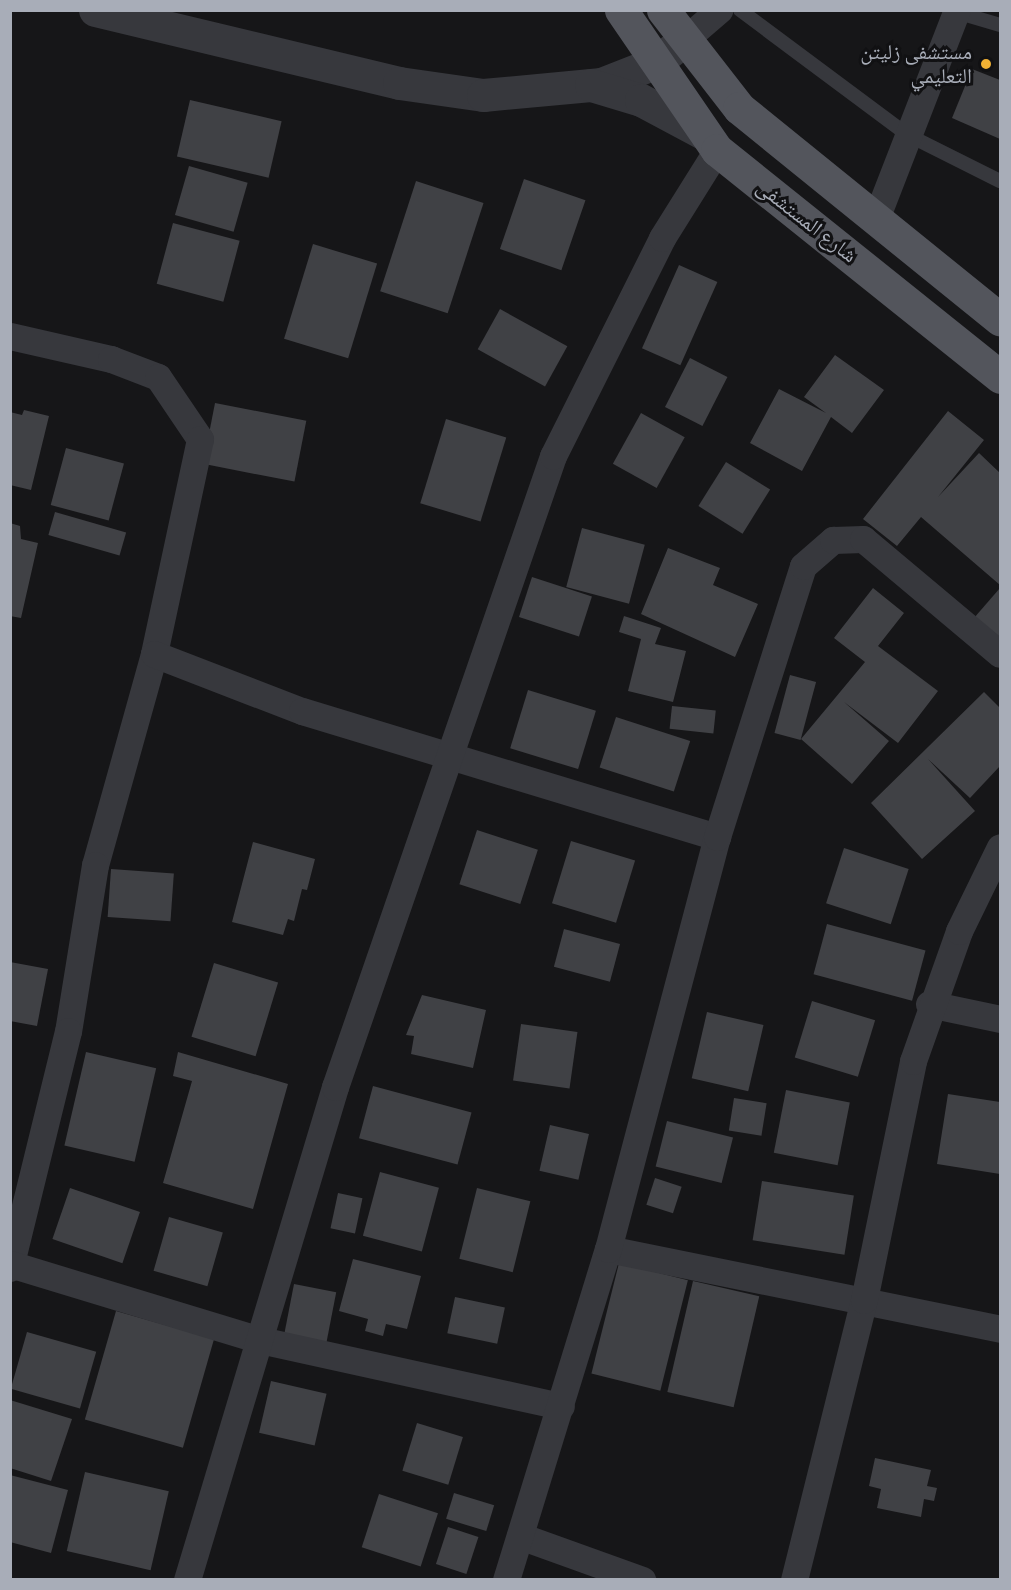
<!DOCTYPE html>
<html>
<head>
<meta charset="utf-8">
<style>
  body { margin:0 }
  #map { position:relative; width:1011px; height:1590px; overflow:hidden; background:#161618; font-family:"Source Sans 3","Noto Naskh Arabic",sans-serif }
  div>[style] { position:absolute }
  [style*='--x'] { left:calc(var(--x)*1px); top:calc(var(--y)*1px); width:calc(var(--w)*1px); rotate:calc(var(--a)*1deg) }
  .building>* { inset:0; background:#404145; transform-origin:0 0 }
  .service>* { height:14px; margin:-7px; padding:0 7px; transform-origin:7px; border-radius:7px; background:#37383d }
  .minor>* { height:27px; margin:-13.5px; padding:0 13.5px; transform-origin:13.5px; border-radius:13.5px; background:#37383d }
  .tertiary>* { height:33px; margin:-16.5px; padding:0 16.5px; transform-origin:16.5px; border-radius:16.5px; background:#37383d }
  .primary>* { height:33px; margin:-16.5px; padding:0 16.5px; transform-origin:16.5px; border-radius:16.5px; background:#53555c }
  .dots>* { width:16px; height:16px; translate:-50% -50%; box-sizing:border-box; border:3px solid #111113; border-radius:50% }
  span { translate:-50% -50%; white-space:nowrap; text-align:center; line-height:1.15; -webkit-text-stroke:6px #111113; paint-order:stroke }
  .poi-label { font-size:21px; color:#a8adb8 }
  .right { translate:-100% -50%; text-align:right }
  .street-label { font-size:21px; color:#a8adb8 }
  .frame { position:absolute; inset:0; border:12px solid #a8adb8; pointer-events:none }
</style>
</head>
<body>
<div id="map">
  <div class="building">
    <div style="clip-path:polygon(972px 69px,1000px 80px,1000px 139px,952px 118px)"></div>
    <div style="left:190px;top:100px;width:94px;height:58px;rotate:13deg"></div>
    <div style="left:189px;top:166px;width:61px;height:51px;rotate:16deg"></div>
    <div style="left:524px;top:179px;width:65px;height:74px;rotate:19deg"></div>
    <div style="left:416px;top:181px;width:71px;height:116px;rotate:18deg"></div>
    <div style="left:173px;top:223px;width:69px;height:63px;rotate:15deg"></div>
    <div style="left:313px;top:244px;width:67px;height:99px;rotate:17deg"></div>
    <div style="left:679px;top:265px;width:42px;height:91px;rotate:24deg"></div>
    <div style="left:500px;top:309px;width:77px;height:46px;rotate:29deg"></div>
    <div style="clip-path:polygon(835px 355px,884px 390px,852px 433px,831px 417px,802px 471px,750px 443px,779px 389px,826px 413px,804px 397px)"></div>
    <div style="left:690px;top:358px;width:42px;height:55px;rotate:27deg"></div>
    <div style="left:215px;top:403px;width:93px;height:62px;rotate:11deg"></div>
    <div style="clip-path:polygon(24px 410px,49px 416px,31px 490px,10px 485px,10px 412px,22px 415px)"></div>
    <div style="clip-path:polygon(948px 411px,984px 440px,938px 497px,979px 453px,1000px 473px,1000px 585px,921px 517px,897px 546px,863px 519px)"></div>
    <div style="left:641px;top:413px;width:50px;height:58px;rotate:29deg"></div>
    <div style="left:446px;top:419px;width:63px;height:88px;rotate:17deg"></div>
    <div style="left:66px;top:448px;width:60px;height:59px;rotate:15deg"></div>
    <div style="left:726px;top:462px;width:52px;height:52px;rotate:32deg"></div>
    <div style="left:55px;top:512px;width:74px;height:24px;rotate:16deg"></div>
    <div style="clip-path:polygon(10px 523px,20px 526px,21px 539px,38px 543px,21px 618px,10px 616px)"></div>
    <div style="left:582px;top:528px;width:65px;height:61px;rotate:15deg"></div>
    <div style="clip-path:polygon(668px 548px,720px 568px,713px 585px,758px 604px,735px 657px,641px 614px)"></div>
    <div style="left:532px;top:577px;width:63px;height:42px;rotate:18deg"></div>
    <div style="clip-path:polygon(873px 588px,904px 613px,878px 646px,938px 691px,898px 743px,844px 702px,889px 741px,852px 784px,801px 739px,865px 662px,834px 638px)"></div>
    <div style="clip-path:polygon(1000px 588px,1000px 642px,974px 618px)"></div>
    <div style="clip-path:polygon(624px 616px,661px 628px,655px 644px,686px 651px,673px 702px,628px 691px,641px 639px,619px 632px)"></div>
    <div style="left:790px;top:675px;width:27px;height:60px;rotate:15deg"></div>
    <div style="left:528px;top:690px;width:71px;height:61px;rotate:17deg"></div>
    <div style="clip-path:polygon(984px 692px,1000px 708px,1000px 766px,970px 798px,928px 759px,975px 811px,922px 859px,871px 803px)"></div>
    <div style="left:672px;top:706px;width:44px;height:23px;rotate:6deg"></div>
    <div style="left:616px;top:717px;width:78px;height:53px;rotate:18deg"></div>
    <div style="left:477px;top:830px;width:64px;height:57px;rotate:18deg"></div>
    <div style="left:571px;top:841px;width:67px;height:65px;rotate:17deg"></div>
    <div style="clip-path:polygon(253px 842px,315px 859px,307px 890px,302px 889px,294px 921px,288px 919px,283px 935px,232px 922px)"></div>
    <div style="left:844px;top:848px;width:68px;height:58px;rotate:18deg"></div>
    <div style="left:111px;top:869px;width:63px;height:48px;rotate:4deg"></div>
    <div style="left:827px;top:924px;width:102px;height:52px;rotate:15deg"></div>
    <div style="left:564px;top:929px;width:58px;height:39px;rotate:15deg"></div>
    <div style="clip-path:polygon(10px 962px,48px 969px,37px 1026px,10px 1021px)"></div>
    <div style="left:214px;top:963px;width:67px;height:77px;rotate:17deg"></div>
    <div style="clip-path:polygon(422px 995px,486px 1010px,473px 1068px,411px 1054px,414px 1036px,406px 1035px)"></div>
    <div style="left:812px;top:1001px;width:66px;height:59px;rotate:17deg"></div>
    <div style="left:707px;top:1012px;width:58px;height:68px;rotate:13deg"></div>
    <div style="left:521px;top:1024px;width:57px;height:57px;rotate:8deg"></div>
    <div style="left:86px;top:1052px;width:72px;height:96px;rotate:13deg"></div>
    <div style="clip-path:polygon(178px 1052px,288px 1084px,253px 1209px,163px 1183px,192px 1081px,173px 1076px)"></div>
    <div style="left:373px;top:1086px;width:102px;height:54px;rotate:15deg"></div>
    <div style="left:786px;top:1090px;width:65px;height:64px;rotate:11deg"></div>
    <div style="clip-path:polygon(948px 1094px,1000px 1102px,1000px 1174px,937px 1164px)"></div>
    <div style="left:734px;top:1098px;width:33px;height:33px;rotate:9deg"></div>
    <div style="left:667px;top:1121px;width:68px;height:47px;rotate:14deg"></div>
    <div style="left:550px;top:1125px;width:40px;height:47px;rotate:13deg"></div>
    <div style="left:380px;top:1172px;width:61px;height:66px;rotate:15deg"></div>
    <div style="left:655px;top:1178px;width:28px;height:28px;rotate:18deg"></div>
    <div style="left:762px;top:1181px;width:93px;height:60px;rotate:9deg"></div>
    <div style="left:70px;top:1188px;width:74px;height:54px;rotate:19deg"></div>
    <div style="left:477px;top:1188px;width:55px;height:73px;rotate:14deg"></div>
    <div style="left:338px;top:1193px;width:25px;height:36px;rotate:12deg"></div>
    <div style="left:169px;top:1217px;width:56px;height:56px;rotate:16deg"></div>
    <div style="clip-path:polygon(353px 1259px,421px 1276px,407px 1329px,386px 1324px,383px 1336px,365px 1331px,368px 1319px,339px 1311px)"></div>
    <div style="left:619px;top:1263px;width:71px;height:114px;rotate:14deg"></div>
    <div style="left:693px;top:1281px;width:68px;height:114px;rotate:13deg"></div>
    <div style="left:294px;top:1284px;width:43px;height:56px;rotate:11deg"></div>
    <div style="left:455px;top:1297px;width:51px;height:37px;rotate:12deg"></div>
    <div style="left:116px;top:1311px;width:102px;height:113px;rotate:16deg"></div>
    <div style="left:27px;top:1332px;width:72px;height:59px;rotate:16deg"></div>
    <div style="left:271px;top:1381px;width:57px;height:53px;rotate:13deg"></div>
    <div style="clip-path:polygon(10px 1400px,72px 1419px,51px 1481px,10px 1468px)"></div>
    <div style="left:417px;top:1423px;width:48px;height:50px;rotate:17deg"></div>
    <div style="clip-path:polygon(875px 1458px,931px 1470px,927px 1486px,937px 1488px,934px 1501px,924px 1499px,921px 1517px,877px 1508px,881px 1489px,869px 1486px)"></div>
    <div style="left:85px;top:1472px;width:86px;height:81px;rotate:13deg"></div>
    <div style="clip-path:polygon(10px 1475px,68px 1490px,51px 1553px,10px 1542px)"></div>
    <div style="left:454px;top:1493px;width:42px;height:27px;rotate:17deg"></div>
    <div style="left:379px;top:1494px;width:62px;height:56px;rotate:18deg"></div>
    <div style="left:448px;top:1527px;width:32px;height:39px;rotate:18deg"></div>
  </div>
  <div class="service">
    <div style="--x:740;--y:10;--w:209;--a:36.7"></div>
    <div style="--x:908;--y:135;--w:103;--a:26.6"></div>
    <div style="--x:956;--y:12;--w:46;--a:16.5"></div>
  </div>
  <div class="minor">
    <div style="--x:683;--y:41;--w:48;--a:-40.7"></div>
    <div style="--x:875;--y:221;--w:226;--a:-68.8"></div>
    <div style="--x:10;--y:336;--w:104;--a:12.8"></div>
    <div style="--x:111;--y:359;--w:50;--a:21"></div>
    <div style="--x:158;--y:377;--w:75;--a:55.9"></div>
    <div style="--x:200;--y:439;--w:220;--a:102.1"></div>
    <div style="--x:154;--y:654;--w:219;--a:105.6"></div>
    <div style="--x:95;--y:865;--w:168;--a:99.2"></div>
    <div style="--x:68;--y:1031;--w:244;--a:103.8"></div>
    <div style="--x:154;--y:654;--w:159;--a:21.1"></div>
    <div style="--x:302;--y:711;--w:434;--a:16.9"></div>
    <div style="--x:929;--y:1004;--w:73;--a:11.9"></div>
    <div style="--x:608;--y:1249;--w:400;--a:11.5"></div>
    <div style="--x:10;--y:1264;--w:261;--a:16.9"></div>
    <div style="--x:260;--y:1340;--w:308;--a:12.4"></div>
    <div style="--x:520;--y:1536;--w:130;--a:19.8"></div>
    <div style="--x:187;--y:1580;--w:515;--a:-73.29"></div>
    <div style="--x:335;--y:1087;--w:668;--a:-70.94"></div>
    <div style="--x:553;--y:456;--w:244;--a:-63.4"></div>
    <div style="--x:662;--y:238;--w:104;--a:-58"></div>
    <div style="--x:506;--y:1580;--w:346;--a:-72.9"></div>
    <div style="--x:608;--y:1249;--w:426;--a:-75.2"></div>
    <div style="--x:717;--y:837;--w:284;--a:-72.4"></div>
    <div style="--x:803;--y:566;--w:40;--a:-41"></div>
    <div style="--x:833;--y:540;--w:30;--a:-2"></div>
    <div style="--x:863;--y:539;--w:179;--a:40"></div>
    <div style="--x:794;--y:1580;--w:289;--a:-76"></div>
    <div style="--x:864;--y:1300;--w:244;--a:-78.4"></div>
    <div style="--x:913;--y:1061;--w:138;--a:-70.5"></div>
    <div style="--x:959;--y:931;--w:93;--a:-64"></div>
  </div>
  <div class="tertiary">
    <div style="--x:95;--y:10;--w:313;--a:13.5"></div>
    <div style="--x:399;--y:83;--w:85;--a:8.1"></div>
    <div style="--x:483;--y:95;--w:119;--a:-5.3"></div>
    <div style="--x:601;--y:84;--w:58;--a:-21.3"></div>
    <div style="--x:655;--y:63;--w:36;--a:-38"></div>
    <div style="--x:591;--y:85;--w:52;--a:16.7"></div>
    <div style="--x:641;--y:100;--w:70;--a:28"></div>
  </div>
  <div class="primary">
    <div style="--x:621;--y:10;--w:170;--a:55.6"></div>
    <div style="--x:717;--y:150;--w:363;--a:38.7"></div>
    <div style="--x:663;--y:10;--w:124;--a:52.2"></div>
    <div style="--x:739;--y:108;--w:336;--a:39"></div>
  </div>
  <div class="dots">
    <div style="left:986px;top:64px;background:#f2b134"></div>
  </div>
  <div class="poi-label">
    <span class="right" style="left:972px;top:64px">مستشفى زليتن<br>التعليمي</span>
  </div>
  <div class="street-label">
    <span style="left:807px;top:221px;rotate:38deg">شارع المستشفى</span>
  </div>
  <div class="frame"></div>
</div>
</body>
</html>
